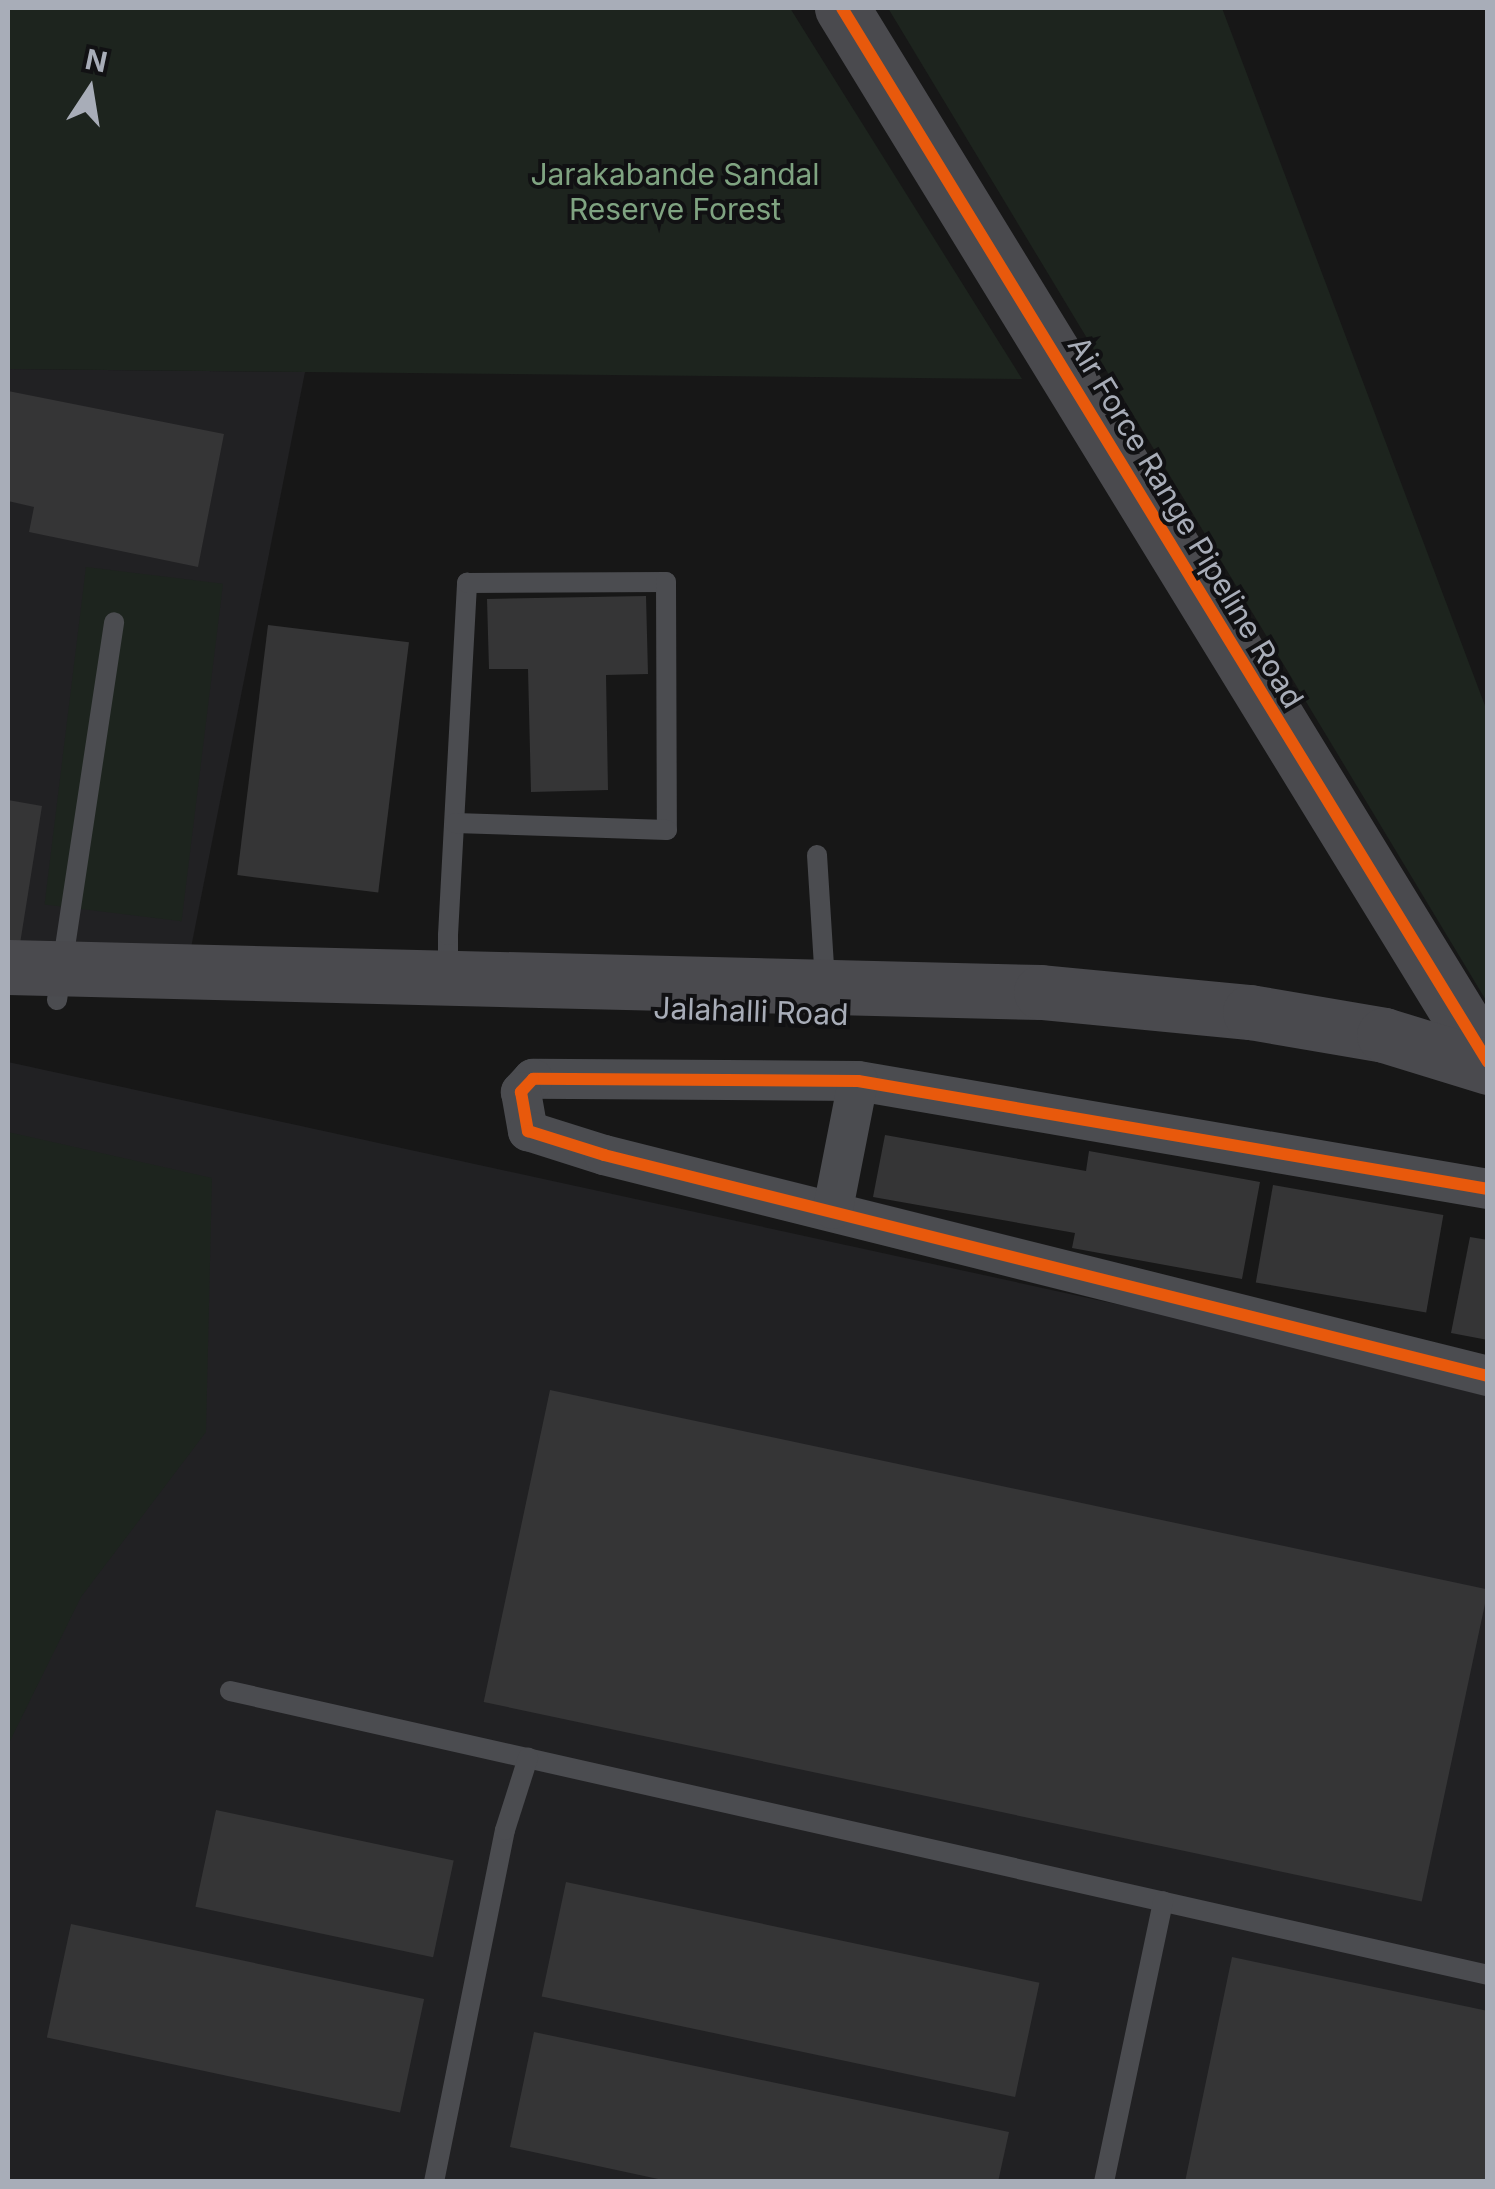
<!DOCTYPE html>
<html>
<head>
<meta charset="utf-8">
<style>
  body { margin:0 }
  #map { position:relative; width:1495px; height:2189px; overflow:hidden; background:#171717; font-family:Inter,sans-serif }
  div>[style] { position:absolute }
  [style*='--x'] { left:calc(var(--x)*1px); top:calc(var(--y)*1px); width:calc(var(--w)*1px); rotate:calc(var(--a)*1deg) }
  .built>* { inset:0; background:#212123 }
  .green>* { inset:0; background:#1d241e; transform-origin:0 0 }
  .building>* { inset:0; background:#353536; transform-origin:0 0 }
  .lane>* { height:20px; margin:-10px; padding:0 10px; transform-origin:10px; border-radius:10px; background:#4b4c50 }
  .street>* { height:40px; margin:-20px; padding:0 20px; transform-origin:20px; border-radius:20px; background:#4b4c50 }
  .secondary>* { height:55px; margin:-27.5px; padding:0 27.5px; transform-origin:27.5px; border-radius:27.5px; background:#4a4a4e }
  .cycleway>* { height:12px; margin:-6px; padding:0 6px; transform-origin:6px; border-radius:6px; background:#e8590c }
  span { translate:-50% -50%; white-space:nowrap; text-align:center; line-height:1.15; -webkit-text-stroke:8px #111113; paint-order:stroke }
  .park-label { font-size:30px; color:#7fa381 }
  .street-label { font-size:30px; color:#a8adb8 }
  .frame { position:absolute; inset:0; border:10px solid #a8adb8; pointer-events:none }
  .north { position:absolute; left:40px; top:40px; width:100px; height:100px; -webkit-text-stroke:8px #111113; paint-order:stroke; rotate:12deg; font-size:28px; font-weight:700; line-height:40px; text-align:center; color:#a8adb8 }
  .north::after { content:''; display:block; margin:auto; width:35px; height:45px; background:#a8adb8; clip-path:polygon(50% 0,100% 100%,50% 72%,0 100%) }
</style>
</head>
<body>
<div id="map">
  <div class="built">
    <div style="clip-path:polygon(8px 369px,305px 372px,190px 953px,8px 950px)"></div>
    <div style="clip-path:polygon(8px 1062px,1487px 1385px,1487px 2181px,8px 2182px)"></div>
  </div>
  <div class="green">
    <div style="clip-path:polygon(8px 8px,790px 8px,1022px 379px,8px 369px)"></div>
    <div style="clip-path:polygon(888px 8px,1222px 8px,1487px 711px,1487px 1002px)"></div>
    <div style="left:86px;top:567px;width:138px;height:340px;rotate:7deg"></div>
    <div style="clip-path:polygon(8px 1132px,212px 1178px,206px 1432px,81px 1597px,8px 1745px)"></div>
  </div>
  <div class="building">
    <div style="clip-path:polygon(8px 391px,224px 434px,198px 567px,29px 532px,34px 507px,8px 501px)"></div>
    <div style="clip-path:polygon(646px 596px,648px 674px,606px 675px,608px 790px,531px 792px,528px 669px,489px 669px,487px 599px)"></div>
    <div style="left:268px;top:625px;width:142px;height:252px;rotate:7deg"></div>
    <div style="clip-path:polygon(8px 800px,42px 806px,19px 950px,8px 948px)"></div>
    <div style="clip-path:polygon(885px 1135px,1086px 1171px,1089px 1151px,1260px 1182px,1242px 1279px,1072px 1248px,1075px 1233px,873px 1197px)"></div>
    <div style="left:1273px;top:1185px;width:173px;height:99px;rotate:10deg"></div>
    <div style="clip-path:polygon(1470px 1237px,1488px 1240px,1488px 1340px,1451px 1333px)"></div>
    <div style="left:550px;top:1390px;width:959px;height:319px;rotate:12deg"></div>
    <div style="left:216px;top:1810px;width:243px;height:99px;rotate:12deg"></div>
    <div style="left:566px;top:1882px;width:484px;height:117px;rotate:12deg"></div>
    <div style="left:71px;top:1924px;width:361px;height:116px;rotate:12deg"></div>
    <div style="clip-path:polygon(1232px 1957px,1488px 2011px,1488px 2182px,1185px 2182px)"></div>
    <div style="clip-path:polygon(534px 2032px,1009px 2132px,998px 2182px,672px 2182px,510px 2147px)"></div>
  </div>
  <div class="lane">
    <div style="--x:817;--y:855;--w:127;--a:86.4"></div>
    <div style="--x:448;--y:977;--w:42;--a:-90"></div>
    <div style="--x:448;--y:935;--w:353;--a:-86.9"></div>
    <div style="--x:467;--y:583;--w:199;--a:-0.3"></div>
    <div style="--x:666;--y:582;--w:248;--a:89.8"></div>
    <div style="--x:667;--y:830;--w:212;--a:-178.1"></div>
    <div style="--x:57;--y:1000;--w:382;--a:-81.4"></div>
    <div style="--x:230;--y:1691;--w:1290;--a:12.72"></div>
    <div style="--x:434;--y:2182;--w:359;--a:-78.6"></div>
    <div style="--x:505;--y:1830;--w:76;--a:-72.3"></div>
    <div style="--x:1104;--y:2182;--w:287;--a:-78.1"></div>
  </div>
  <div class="street">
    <div style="--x:1488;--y:1189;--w:639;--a:-170.27"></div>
    <div style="--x:858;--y:1081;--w:325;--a:-179.6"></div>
    <div style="--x:533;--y:1079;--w:18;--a:133"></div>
    <div style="--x:521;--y:1092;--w:40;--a:80"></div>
    <div style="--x:528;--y:1131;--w:80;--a:17.5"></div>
    <div style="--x:604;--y:1155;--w:911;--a:14.04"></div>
    <div style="--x:833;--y:1209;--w:130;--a:-78.9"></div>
  </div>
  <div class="secondary">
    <div style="--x:842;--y:8;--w:1236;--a:58.5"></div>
    <div style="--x:8;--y:967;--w:1033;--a:1.39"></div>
    <div style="--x:1041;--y:992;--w:210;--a:5.5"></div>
    <div style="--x:1250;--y:1012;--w:136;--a:9.7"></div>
    <div style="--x:1384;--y:1035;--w:109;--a:17.1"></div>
  </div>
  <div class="cycleway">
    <div style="--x:842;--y:8;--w:1236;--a:58.5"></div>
    <div style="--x:1488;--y:1189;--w:639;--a:-170.27"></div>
    <div style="--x:858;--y:1081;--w:325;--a:-179.6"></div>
    <div style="--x:533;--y:1079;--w:18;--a:133"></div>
    <div style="--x:521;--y:1092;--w:40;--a:80"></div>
    <div style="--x:528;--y:1131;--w:80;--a:17.5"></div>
    <div style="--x:604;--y:1155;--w:911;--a:14.04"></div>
  </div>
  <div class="park-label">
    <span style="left:675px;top:191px">Jarakabande Sandal<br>Reserve Forest</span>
  </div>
  <div class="street-label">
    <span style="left:1186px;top:522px;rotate:59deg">Air Force Range Pipeline Road</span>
    <span style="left:751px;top:1011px;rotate:2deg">Jalahalli Road</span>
  </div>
  <div class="frame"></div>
  <div class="north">N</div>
</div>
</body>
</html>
